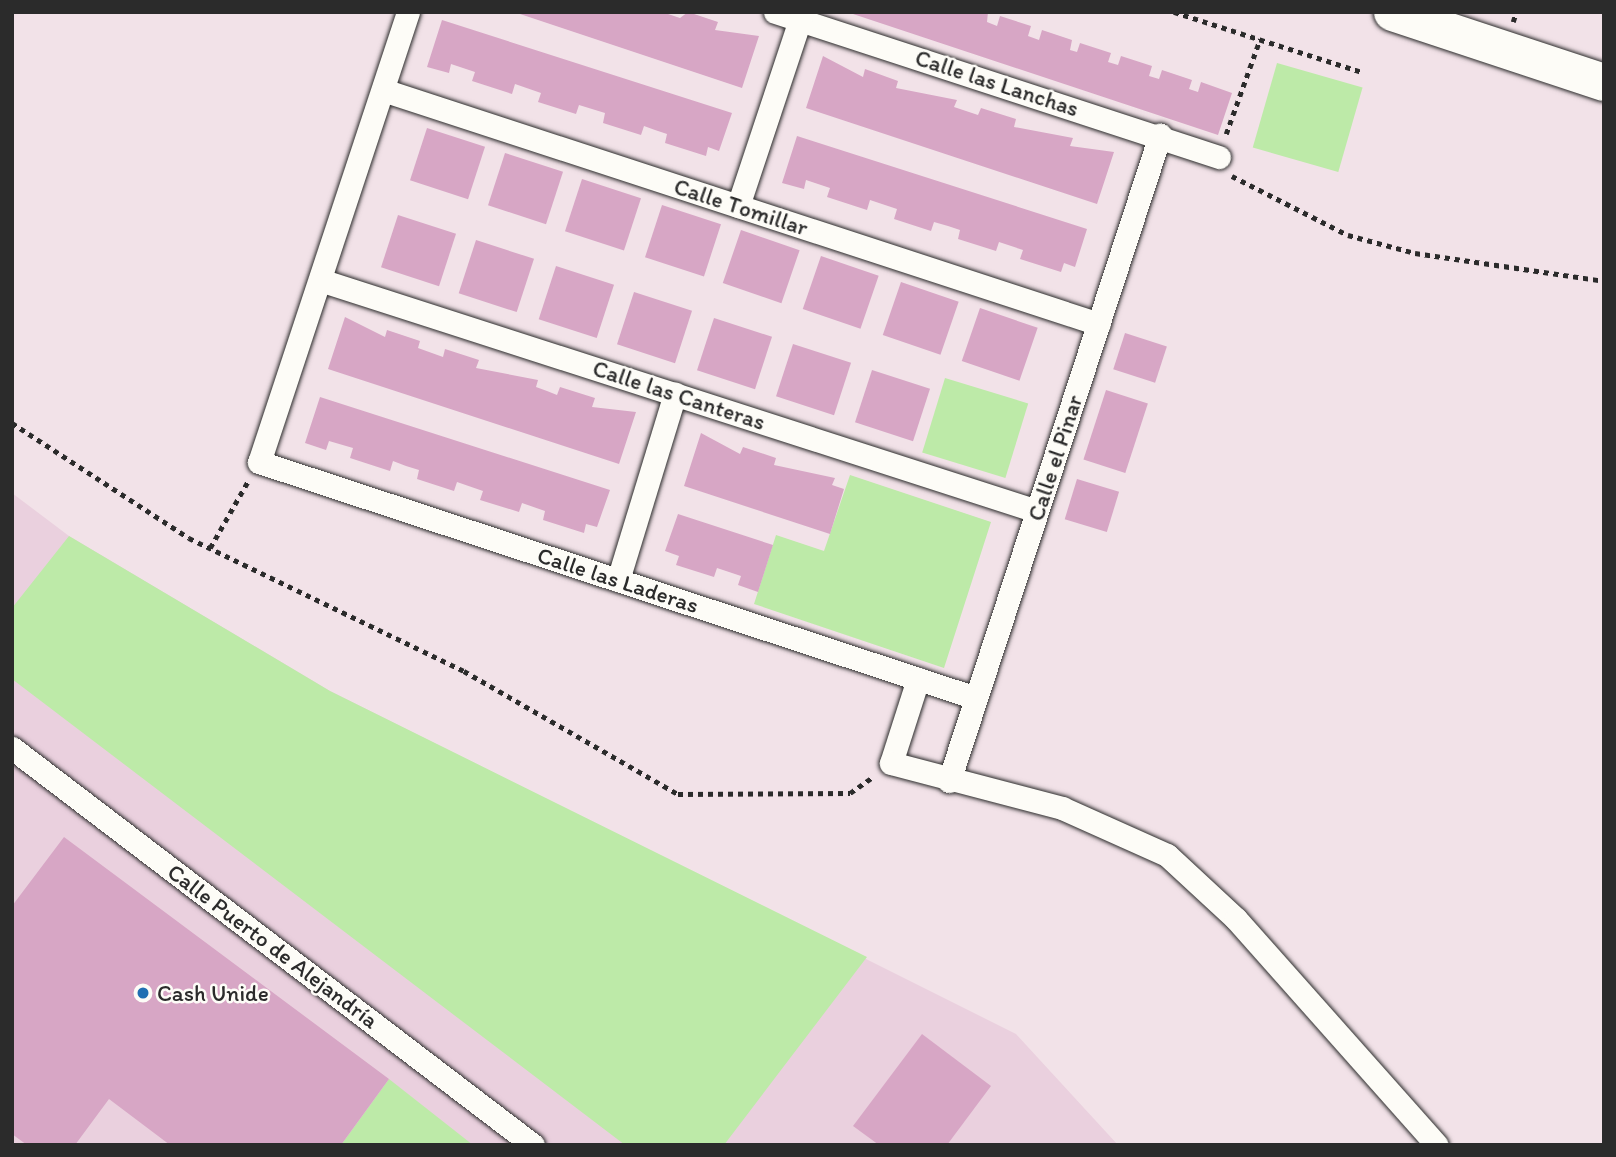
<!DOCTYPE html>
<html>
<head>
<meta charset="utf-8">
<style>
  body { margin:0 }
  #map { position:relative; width:1616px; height:1157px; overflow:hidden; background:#f2e2e8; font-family:Itim,sans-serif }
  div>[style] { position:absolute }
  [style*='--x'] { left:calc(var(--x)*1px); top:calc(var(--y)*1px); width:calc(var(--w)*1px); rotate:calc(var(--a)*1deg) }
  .built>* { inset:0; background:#ead0de }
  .green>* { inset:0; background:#bdeaa8; transform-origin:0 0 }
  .building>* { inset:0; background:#d7a6c5; transform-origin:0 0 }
  .path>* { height:4.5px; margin-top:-2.25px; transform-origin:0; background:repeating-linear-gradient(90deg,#2b2b2b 0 5px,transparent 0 10px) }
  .roads { filter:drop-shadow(0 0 2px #2b2b2b) drop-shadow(0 0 2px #2b2b2b) }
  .minor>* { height:23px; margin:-11.5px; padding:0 11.5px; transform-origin:11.5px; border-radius:11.5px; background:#fdfcf7 }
  .primary>* { height:37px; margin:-18.5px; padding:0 18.5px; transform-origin:18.5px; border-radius:18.5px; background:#fdfcf7 }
  .dots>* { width:19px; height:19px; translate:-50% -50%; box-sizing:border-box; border:4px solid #fdfcf7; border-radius:50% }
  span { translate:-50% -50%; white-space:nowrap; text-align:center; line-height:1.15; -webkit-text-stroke:5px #fdfcf7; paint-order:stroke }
  .street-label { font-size:23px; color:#2b2b2b }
  .poi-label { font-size:23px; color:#2b2b2b }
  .left { translate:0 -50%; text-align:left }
  .frame { position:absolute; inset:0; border:14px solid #2b2b2b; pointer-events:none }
</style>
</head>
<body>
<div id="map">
  <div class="built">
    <div style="clip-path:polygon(12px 493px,69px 536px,330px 691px,1016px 1034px,1118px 1145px,12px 1145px)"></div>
  </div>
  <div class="green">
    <div style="left:1277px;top:63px;width:89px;height:88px;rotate:16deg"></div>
    <div style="left:945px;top:378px;width:87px;height:78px;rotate:17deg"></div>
    <div style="clip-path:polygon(850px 475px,991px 522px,944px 668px,754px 604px,776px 535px,824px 551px)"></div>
    <div style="clip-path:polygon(69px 536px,330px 691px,867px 957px,724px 1145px,625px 1145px,12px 679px,12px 608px)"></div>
    <div style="clip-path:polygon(389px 1079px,473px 1145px,341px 1145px)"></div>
  </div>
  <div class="building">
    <div style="clip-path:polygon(514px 12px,662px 12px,680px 18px,688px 12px,718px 22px,715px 30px,759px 36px,742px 88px)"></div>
    <div style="clip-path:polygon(847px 12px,988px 12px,987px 22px,997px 26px,1000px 16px,1031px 26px,1028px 36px,1039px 40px,1042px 30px,1072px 40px,1070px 50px,1077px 52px,1080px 43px,1111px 53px,1108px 62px,1118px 65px,1121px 56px,1152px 66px,1149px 76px,1159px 79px,1162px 70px,1192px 80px,1189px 89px,1198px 92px,1201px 82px,1232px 93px,1218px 135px)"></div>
    <div style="clip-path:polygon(442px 20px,732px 113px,719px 151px,708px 147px,706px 156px,665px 143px,667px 134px,655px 130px,644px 126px,641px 135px,603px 123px,605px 113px,579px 105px,576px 114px,538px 102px,541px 93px,515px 84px,512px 94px,472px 81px,475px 72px,451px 64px,449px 73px,427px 67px)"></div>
    <div style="clip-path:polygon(823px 56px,863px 77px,865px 69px,898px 81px,896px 88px,957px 100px,954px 107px,978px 115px,981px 108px,1016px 119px,1014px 127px,1073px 138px,1070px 146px,1114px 152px,1097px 204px,806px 108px)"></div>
    <div style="left:427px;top:128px;width:61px;height:55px;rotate:18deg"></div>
    <div style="clip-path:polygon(797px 136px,1087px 229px,1075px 267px,1064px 263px,1061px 272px,1020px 259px,1023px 250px,999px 242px,996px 251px,958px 239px,960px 230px,948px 226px,934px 222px,931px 231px,894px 219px,897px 209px,870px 200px,867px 210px,827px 197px,830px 188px,806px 180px,804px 189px,782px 183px)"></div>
    <div style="left:505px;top:153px;width:61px;height:55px;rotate:18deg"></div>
    <div style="left:582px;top:179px;width:62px;height:55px;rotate:18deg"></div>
    <div style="left:662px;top:205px;width:62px;height:55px;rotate:18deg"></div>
    <div style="left:398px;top:215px;width:61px;height:55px;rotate:18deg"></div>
    <div style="left:741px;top:230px;width:62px;height:56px;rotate:19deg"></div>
    <div style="left:476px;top:240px;width:61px;height:56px;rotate:18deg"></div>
    <div style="left:821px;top:256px;width:61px;height:56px;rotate:19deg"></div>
    <div style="left:556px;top:266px;width:61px;height:56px;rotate:18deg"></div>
    <div style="left:901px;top:282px;width:61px;height:56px;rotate:19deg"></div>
    <div style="left:634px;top:292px;width:61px;height:55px;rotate:18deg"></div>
    <div style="left:980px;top:308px;width:61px;height:56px;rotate:19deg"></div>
    <div style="clip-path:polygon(345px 317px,385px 337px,387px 330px,420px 341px,418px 348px,443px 357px,445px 349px,479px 360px,476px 368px,538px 380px,536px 387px,547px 391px,557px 395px,560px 387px,595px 398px,592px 407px,636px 412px,619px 464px,328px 369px)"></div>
    <div style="left:714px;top:318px;width:61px;height:55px;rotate:18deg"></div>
    <div style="left:1125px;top:333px;width:44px;height:38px;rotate:18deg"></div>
    <div style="left:793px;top:344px;width:61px;height:55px;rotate:18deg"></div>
    <div style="left:872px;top:370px;width:61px;height:55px;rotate:18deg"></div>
    <div style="left:1106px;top:390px;width:44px;height:73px;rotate:18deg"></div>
    <div style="clip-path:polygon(320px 397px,610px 490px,597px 527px,586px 524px,584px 533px,543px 520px,545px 511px,522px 503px,519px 512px,480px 500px,483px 491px,457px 482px,454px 491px,417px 479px,419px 470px,406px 466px,393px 461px,390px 471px,350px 458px,353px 448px,329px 441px,326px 450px,305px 443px)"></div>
    <div style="clip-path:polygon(701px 433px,740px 454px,743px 447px,776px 458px,774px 465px,835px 478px,832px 485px,844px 489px,830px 534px,684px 486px)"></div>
    <div style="left:1077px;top:479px;width:44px;height:42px;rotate:17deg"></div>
    <div style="clip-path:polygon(678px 514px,773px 545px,758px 592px,738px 585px,741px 576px,717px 568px,714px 577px,676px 565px,679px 556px,665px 551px)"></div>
    <div style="clip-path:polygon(64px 837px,389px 1079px,341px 1145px,170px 1145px,109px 1099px,75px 1145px,27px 1145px,12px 1134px,12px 906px)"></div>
    <div style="clip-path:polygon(922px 1034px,991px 1086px,947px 1145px,879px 1145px,853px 1126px)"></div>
  </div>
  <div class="path">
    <div style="--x:1174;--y:12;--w:197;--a:17.7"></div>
    <div style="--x:1513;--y:22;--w:10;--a:-73"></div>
    <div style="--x:1226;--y:134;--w:101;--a:-70.3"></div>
    <div style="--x:1232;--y:176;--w:130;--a:27"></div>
    <div style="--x:1348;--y:235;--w:69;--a:15"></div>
    <div style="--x:1415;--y:253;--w:191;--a:8.4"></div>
    <div style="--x:12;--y:423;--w:211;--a:33"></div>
    <div style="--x:189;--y:538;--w:305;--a:25.8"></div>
    <div style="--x:464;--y:671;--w:247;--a:29.9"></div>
    <div style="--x:678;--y:794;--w:172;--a:-0.3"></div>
    <div style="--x:850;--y:793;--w:29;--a:-35"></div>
    <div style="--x:210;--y:548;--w:77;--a:-60.4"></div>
  </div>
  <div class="roads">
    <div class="minor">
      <div style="--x:408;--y:12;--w:474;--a:108.3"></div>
      <div style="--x:259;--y:462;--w:755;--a:18.22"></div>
      <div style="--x:775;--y:12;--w:467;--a:18.1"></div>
      <div style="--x:383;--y:90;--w:753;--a:18.1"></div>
      <div style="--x:738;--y:206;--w:196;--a:-71.6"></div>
      <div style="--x:320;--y:280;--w:753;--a:17.86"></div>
      <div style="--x:618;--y:580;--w:195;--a:-73"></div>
      <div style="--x:918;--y:679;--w:88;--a:107.8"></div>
      <div style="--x:891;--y:763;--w:177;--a:14.7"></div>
      <div style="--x:1062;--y:808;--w:115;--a:24.1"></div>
      <div style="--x:1167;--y:855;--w:94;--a:42.8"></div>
      <div style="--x:1236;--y:919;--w:302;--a:48.4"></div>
      <div style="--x:12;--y:748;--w:655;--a:37.31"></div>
      <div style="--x:949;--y:781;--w:680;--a:-71.91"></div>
    </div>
    <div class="primary">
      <div style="--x:1392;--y:12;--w:223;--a:18.3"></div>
    </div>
  </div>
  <div class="dots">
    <div style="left:143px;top:993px;background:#1f6fb2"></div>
  </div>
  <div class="street-label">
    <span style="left:997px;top:83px;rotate:18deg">Calle las Lanchas</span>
    <span style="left:741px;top:207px;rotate:18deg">Calle Tomillar</span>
    <span style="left:679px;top:395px;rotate:18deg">Calle las Canteras</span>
    <span style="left:1055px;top:458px;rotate:-72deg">Calle el Pinar</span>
    <span style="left:618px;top:580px;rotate:18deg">Calle las Laderas</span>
    <span style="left:273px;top:946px;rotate:37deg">Calle Puerto de Alejandría</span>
  </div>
  <div class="poi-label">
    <span class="left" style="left:157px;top:993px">Cash Unide</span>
  </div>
  <div class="frame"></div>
</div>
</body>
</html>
